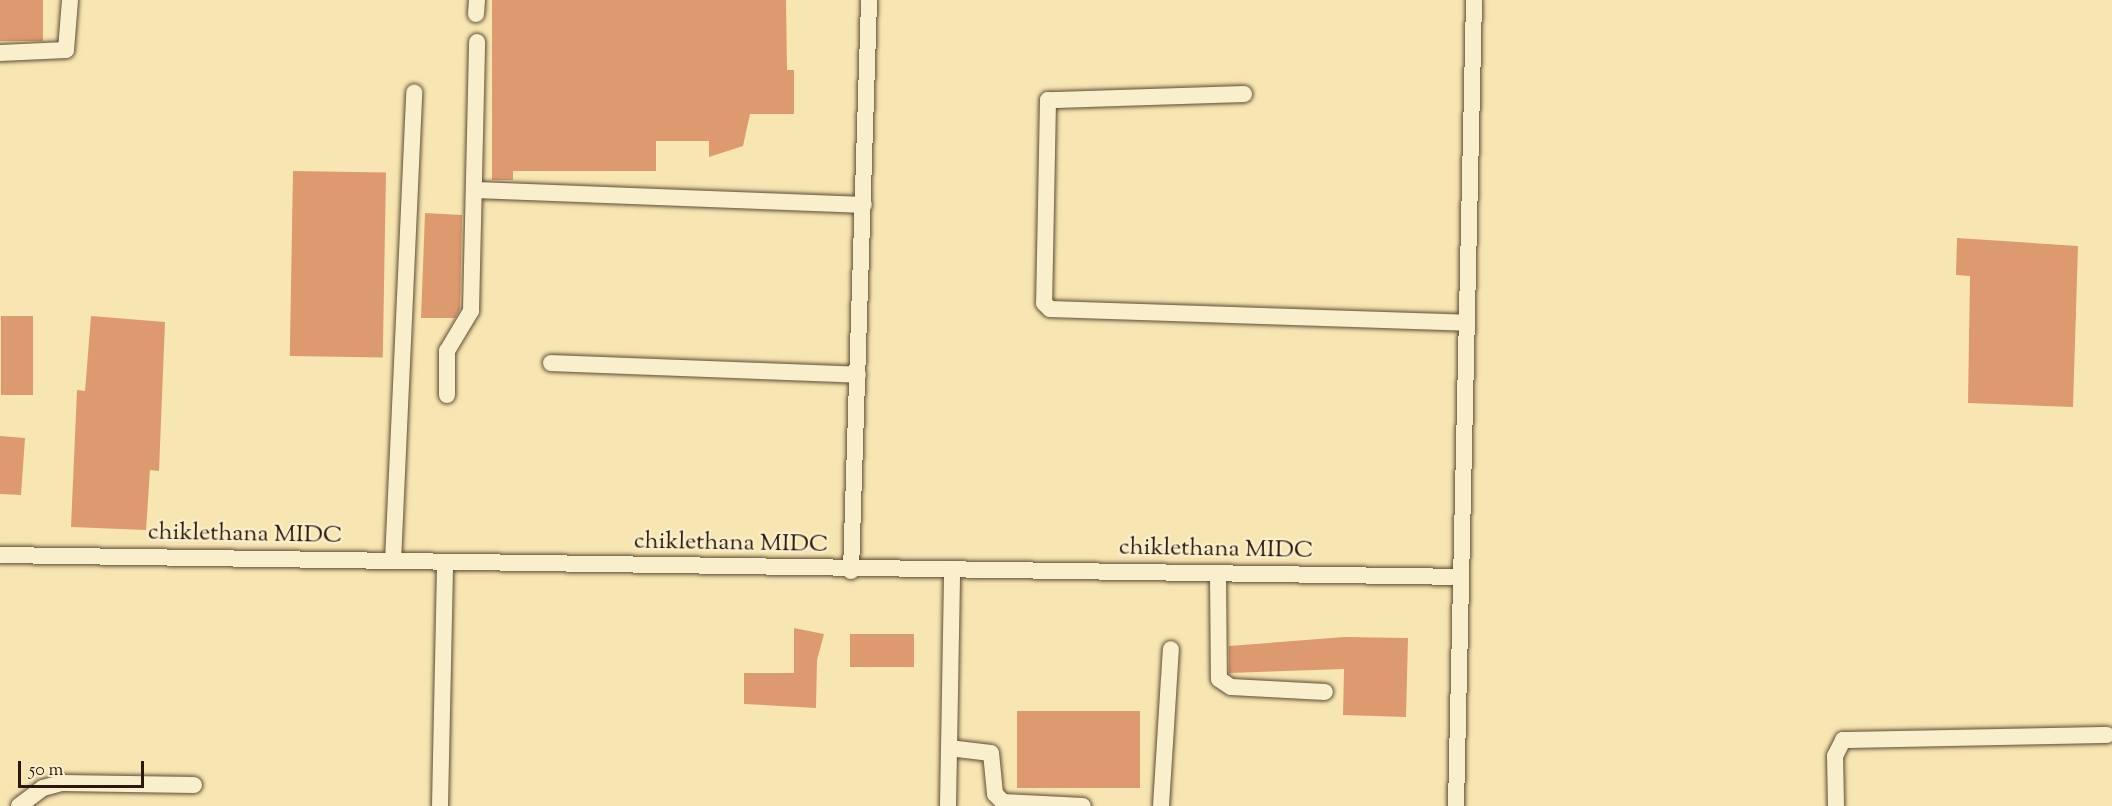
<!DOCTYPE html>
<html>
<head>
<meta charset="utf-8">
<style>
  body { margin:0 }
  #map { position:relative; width:2112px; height:806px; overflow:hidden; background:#f8e6b2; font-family:"Sorts Mill Goudy",serif }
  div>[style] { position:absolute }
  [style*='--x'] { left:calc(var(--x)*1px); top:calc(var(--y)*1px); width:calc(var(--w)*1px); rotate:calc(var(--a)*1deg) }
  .building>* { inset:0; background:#de9a6f; transform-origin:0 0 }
  .roads { filter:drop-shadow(0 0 2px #5e4c34) drop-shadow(0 0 2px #5e4c34) }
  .minor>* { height:16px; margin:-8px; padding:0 8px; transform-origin:8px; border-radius:8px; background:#faefcd }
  span { translate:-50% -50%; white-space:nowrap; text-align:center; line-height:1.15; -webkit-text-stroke:4.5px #faefcd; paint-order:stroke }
  .street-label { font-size:24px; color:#2b180a }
  .scale { position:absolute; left:18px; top:761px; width:126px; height:27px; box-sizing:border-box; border:3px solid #2b180a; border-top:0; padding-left:8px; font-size:18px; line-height:21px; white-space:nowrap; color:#2b180a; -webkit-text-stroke:4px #faefcd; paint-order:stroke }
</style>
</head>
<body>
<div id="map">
  <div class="building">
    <div style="left:0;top:0;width:43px;height:41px"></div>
    <div style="clip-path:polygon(492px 0,786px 0,787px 70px,794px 70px,794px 114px,750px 114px,743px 146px,709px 157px,709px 141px,656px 141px,656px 171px,513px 171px,513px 180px,492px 180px)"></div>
    <div style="left:293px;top:171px;width:93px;height:185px;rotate:1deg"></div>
    <div style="clip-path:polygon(425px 213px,462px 215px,460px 309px,455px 318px,421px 318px)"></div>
    <div style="clip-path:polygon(1957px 238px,2078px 246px,2073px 407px,1968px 403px,1970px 276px,1956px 275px)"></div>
    <div style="left:1px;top:316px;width:32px;height:79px"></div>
    <div style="clip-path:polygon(91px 316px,165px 322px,159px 471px,150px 470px,146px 530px,71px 527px,77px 390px,85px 391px)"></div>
    <div style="clip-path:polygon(0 436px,25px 438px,21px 495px,0 494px)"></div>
    <div style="clip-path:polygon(794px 628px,824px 634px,817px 660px,816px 708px,744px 704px,744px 673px,794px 673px)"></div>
    <div style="left:850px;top:634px;width:64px;height:33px"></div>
    <div style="clip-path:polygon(1344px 637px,1408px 638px,1406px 717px,1343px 715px,1344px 669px,1229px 673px,1229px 646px)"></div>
    <div style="left:1017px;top:711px;width:123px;height:77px"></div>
  </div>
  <div class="roads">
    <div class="minor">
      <div style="--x:476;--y:14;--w:14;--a:-86"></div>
      <div style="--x:0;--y:53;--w:66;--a:-2.6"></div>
      <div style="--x:66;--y:50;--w:50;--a:-85.4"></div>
      <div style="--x:1244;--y:94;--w:196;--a:178.2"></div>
      <div style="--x:1048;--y:100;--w:203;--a:91.1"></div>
      <div style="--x:1044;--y:303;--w:8;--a:45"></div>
      <div style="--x:1050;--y:309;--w:417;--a:1.9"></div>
      <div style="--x:477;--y:190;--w:387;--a:2.2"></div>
      <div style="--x:551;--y:363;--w:307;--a:2.2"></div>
      <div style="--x:447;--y:395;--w:44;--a:-90"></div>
      <div style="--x:447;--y:351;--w:47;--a:-59"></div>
      <div style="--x:471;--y:311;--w:269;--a:-88.7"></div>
      <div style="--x:0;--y:555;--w:1460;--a:0.86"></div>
      <div style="--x:393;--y:561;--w:469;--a:-87.4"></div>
      <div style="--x:851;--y:571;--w:571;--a:-88.19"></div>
      <div style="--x:1218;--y:574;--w:105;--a:89.5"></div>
      <div style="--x:1219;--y:679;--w:14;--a:34"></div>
      <div style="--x:1231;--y:687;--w:94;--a:3"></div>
      <div style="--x:949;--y:748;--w:42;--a:6.8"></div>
      <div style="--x:991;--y:753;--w:41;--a:84.4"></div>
      <div style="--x:995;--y:794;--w:11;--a:45"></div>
      <div style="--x:1003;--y:802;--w:80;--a:2.9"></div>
      <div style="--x:19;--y:806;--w:30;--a:-37"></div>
      <div style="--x:43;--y:788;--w:20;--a:-15"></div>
      <div style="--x:62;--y:783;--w:132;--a:0.9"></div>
      <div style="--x:440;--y:806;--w:244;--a:-88.8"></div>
      <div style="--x:948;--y:806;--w:236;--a:-89"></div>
      <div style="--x:1161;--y:806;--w:157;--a:-86.4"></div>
      <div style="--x:1456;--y:806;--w:806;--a:-88.72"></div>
      <div style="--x:1836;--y:806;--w:50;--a:-91.1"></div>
      <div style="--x:1835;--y:756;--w:18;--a:-63"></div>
      <div style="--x:1843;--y:740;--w:264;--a:-1.1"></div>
    </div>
  </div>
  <div class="street-label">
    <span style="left:245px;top:535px;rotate:1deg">chiklethana MIDC</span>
    <span style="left:731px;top:544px;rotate:1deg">chiklethana MIDC</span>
    <span style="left:1216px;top:550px;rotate:1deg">chiklethana MIDC</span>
  </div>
  <div class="scale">50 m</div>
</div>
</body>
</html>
